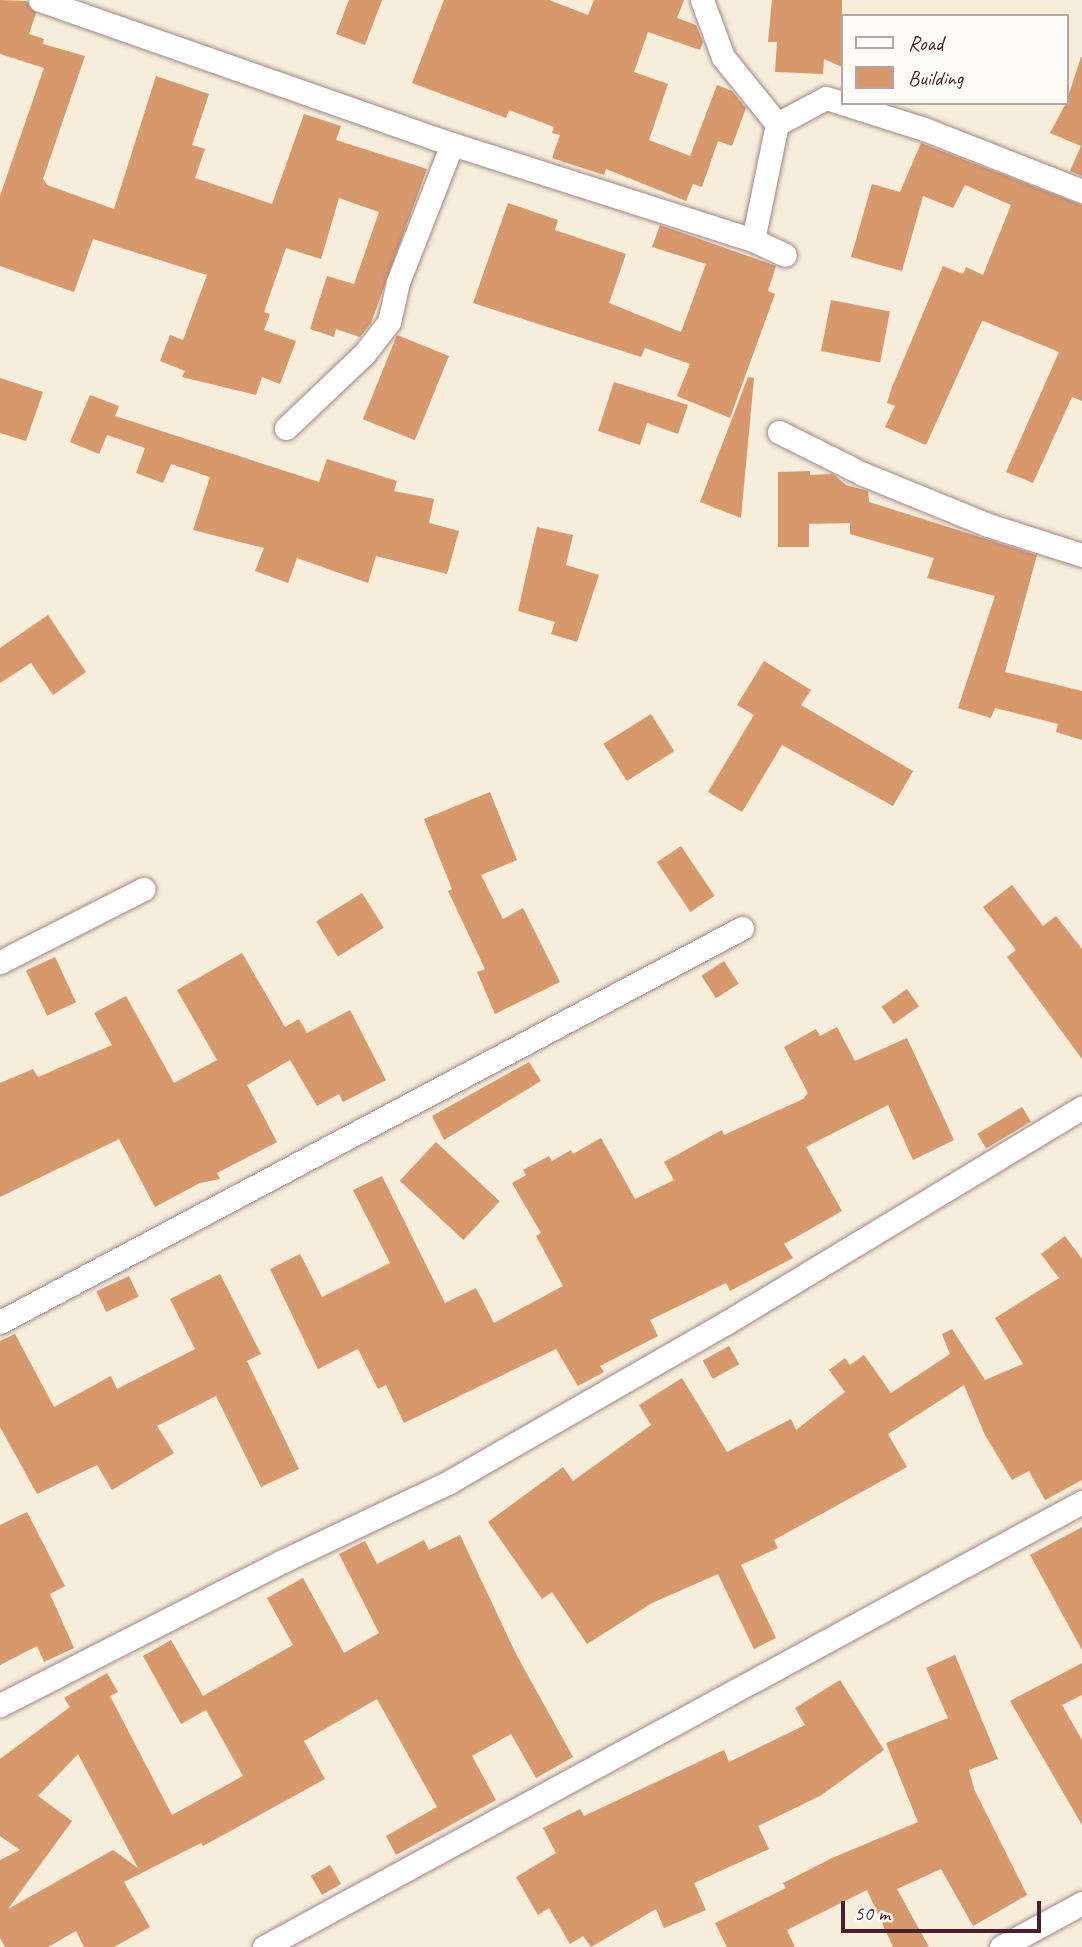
<!DOCTYPE html>
<html>
<head>
<meta charset="utf-8">
<style>
  body { margin:0 }
  #map { position:relative; width:1082px; height:1947px; overflow:hidden; background:#f6eddb; font-family:Caveat,sans-serif }
  div>[style] { position:absolute }
  [style*='--x'] { left:calc(var(--x)*1px); top:calc(var(--y)*1px); width:calc(var(--w)*1px); rotate:calc(var(--a)*1deg) }
  .building>* { inset:0; background:#d7986c; transform-origin:0 0 }
  .roads { filter:drop-shadow(0 0 2px #a08683) drop-shadow(0 0 2px #a08683) }
  .street>* { height:23px; margin:-11.5px; padding:0 11.5px; transform-origin:11.5px; border-radius:11.5px; background:#fff }
  span { translate:-50% -50%; white-space:nowrap; text-align:center; line-height:1.15; -webkit-text-stroke:6px #fdfcf7; paint-order:stroke }
  .legend { position:absolute; left:841px; top:14px; width:228px; height:91px; box-sizing:border-box; background:#fdfcf7; border:2px solid #b5a4a5; margin:0; padding:9px 12px; list-style:none; font-size:21px; color:#4a1f2b }
  .legend li { display:flex; align-items:center; gap:14px; height:35px }
  .legend b { width:35px; border:2px solid #b5a4a5 }
  .scale { position:absolute; left:841px; top:1901px; width:200px; height:32px; box-sizing:border-box; border:4px solid #4a1f2b; border-top:0; padding-left:9px; font-size:21px; line-height:24px; white-space:nowrap; color:#4a1f2b; -webkit-text-stroke:5px #fdfcf7; paint-order:stroke }
</style>
</head>
<body>
<div id="map">
  <div class="building">
    <div style="clip-path:polygon(0 0,26px 1px,36px 13px,29px 34px,44px 39px,43px 44px,85px 56px,43px 179px,47px 185px,114px 209px,156px 76px,209px 94px,192px 145px,205px 149px,195px 178px,272px 204px,304px 114px,341px 126px,336px 140px,427px 169px,371px 323px,360px 337px,336px 329px,334px 337px,310px 329px,327px 276px,354px 284px,379px 212px,339px 198px,321px 259px,286px 248px,264px 312px,270px 314px,264px 330px,296px 341px,280px 384px,262px 377px,256px 395px,182px 377px,185px 371px,160px 361px,170px 335px,183px 340px,207px 275px,93px 239px,74px 292px,0 266px,0 196px,44px 68px,0 54px)"></div>
    <div style="clip-path:polygon(349px 0,382px 0,365px 45px,336px 34px)"></div>
    <div style="clip-path:polygon(444px 0,549px 0,588px 15px,594px 0,684px 0,677px 18px,696px 25px,703px 42px,700px 50px,648px 32px,634px 72px,668px 84px,649px 140px,690px 156px,717px 85px,732px 91px,746px 108px,732px 146px,718px 141px,702px 187px,693px 184px,686px 201px,606px 169px,604px 175px,552px 158px,560px 135px,552px 133px,554px 127px,509px 110px,506px 118px,412px 83px)"></div>
    <div style="clip-path:polygon(772px 0,842px 0,842px 67px,824px 59px,823px 74px,775px 72px,777px 42px,768px 42px)"></div>
    <div style="clip-path:polygon(1081px 57px,1082px 57px,1082px 176px,1070px 171px,1081px 146px,1050px 133px,1066px 103px)"></div>
    <div style="clip-path:polygon(921px 143px,1082px 205px,1082px 401px,1072px 397px,1033px 483px,1006px 472px,1059px 352px,986px 322px,982px 321px,926px 445px,885px 427px,895px 406px,887px 403px,892px 387px,943px 266px,963px 274px,966px 267px,983px 275px,1011px 205px,965px 185px,953px 208px,923px 196px,902px 271px,851px 257px,872px 184px,900px 192px)"></div>
    <div style="clip-path:polygon(508px 203px,558px 220px,555px 230px,626px 254px,609px 303px,681px 332px,706px 264px,652px 247px,660px 225px,776px 266px,768px 291px,775px 294px,730px 418px,677px 396px,690px 364px,645px 348px,641px 357px,473px 303px)"></div>
    <div style="left:831px;top:300px;width:60px;height:52px;rotate:11deg"></div>
    <div style="left:397px;top:335px;width:56px;height:91px;rotate:22deg"></div>
    <div style="clip-path:polygon(748px 377px,754px 378px,741px 518px,700px 502px)"></div>
    <div style="clip-path:polygon(0 378px,43px 392px,26px 441px,0 433px)"></div>
    <div style="clip-path:polygon(614px 382px,688px 405px,678px 434px,647px 423px,640px 445px,598px 431px)"></div>
    <div style="clip-path:polygon(90px 395px,119px 406px,115px 416px,319px 482px,327px 459px,397px 481px,394px 491px,434px 499px,429px 523px,459px 531px,447px 574px,376px 556px,368px 583px,297px 558px,288px 583px,255px 571px,264px 548px,193px 530px,210px 477px,171px 464px,163px 483px,136px 473px,145px 448px,107px 435px,99px 454px,70px 442px)"></div>
    <div style="clip-path:polygon(810px 471px,810px 475px,833px 474px,846px 485px,868px 491px,869px 502px,1037px 555px,1005px 672px,1082px 691px,1082px 740px,1056px 732px,1058px 724px,995px 708px,991px 718px,958px 708px,995px 596px,927px 578px,934px 558px,850px 534px,850px 523px,809px 524px,809px 547px,778px 547px,778px 472px)"></div>
    <div style="clip-path:polygon(537px 527px,573px 535px,566px 565px,599px 575px,577px 642px,551px 634px,555px 622px,518px 611px)"></div>
    <div style="clip-path:polygon(48px 615px,86px 672px,53px 695px,31px 663px,0 683px,0 648px)"></div>
    <div style="clip-path:polygon(764px 661px,811px 690px,801px 705px,913px 771px,893px 806px,782px 745px,742px 812px,708px 792px,754px 715px,737px 705px)"></div>
    <div style="left:651px;top:714px;width:44px;height:56px;rotate:58deg"></div>
    <div style="clip-path:polygon(490px 792px,517px 860px,481px 875px,503px 919px,523px 908px,560px 982px,495px 1014px,477px 972px,485px 969px,448px 891px,452px 889px,424px 819px)"></div>
    <div style="left:681px;top:846px;width:60px;height:29px;rotate:56deg"></div>
    <div style="clip-path:polygon(1012px 885px,1043px 926px,1056px 916px,1082px 949px,1082px 1059px,1007px 957px,1016px 950px,983px 907px)"></div>
    <div style="left:362px;top:893px;width:41px;height:54px;rotate:58deg"></div>
    <div style="clip-path:polygon(242px 953px,285px 1027px,299px 1019px,307px 1033px,350px 1010px,386px 1080px,343px 1102px,339px 1094px,317px 1106px,290px 1060px,247px 1085px,277px 1142px,217px 1173px,220px 1179px,200px 1183px,155px 1207px,119px 1139px,0 1197px,0 1083px,33px 1069px,38px 1077px,112px 1045px,94px 1013px,126px 996px,174px 1083px,217px 1060px,177px 990px)"></div>
    <div style="left:55px;top:957px;width:50px;height:32px;rotate:65deg"></div>
    <div style="left:724px;top:961px;width:27px;height:27px;rotate:57deg"></div>
    <div style="left:907px;top:989px;width:21px;height:31px;rotate:55deg"></div>
    <div style="clip-path:polygon(837px 1027px,855px 1061px,907px 1038px,954px 1140px,913px 1160px,888px 1105px,806px 1147px,842px 1211px,784px 1244px,793px 1258px,730px 1291px,726px 1283px,650px 1320px,658px 1336px,600px 1366px,604px 1372px,578px 1386px,556px 1349px,404px 1423px,386px 1385px,378px 1389px,358px 1349px,318px 1369px,270px 1269px,300px 1254px,322px 1297px,390px 1263px,353px 1190px,382px 1176px,445px 1303px,476px 1288px,494px 1323px,563px 1286px,536px 1236px,541px 1233px,512px 1183px,526px 1175px,523px 1170px,549px 1156px,552px 1161px,571px 1150px,573px 1154px,601px 1138px,635px 1199px,674px 1180px,664px 1162px,722px 1130px,724px 1135px,803px 1099px,808px 1093px,784px 1047px,816px 1029px,820px 1036px)"></div>
    <div style="clip-path:polygon(529px 1062px,541px 1081px,444px 1140px,432px 1116px)"></div>
    <div style="left:1022px;top:1107px;width:17px;height:52px;rotate:59deg"></div>
    <div style="left:436px;top:1142px;width:87px;height:53px;rotate:43deg"></div>
    <div style="clip-path:polygon(1065px 1236px,1082px 1259px,1082px 1480px,1045px 1500px,1029px 1471px,1012px 1480px,985px 1435px,964px 1385px,888px 1434px,907px 1467px,774px 1540px,778px 1548px,741px 1565px,776px 1638px,754px 1649px,718px 1574px,652px 1603px,587px 1644px,552px 1592px,542px 1599px,488px 1522px,563px 1467px,573px 1481px,651px 1425px,639px 1405px,682px 1378px,727px 1452px,791px 1419px,796px 1430px,845px 1392px,829px 1370px,845px 1358px,850px 1365px,864px 1355px,891px 1393px,950px 1354px,942px 1334px,952px 1329px,985px 1380px,1023px 1364px,995px 1318px,1059px 1278px,1041px 1254px)"></div>
    <div style="clip-path:polygon(220px 1274px,261px 1354px,247px 1361px,299px 1469px,261px 1487px,216px 1396px,157px 1426px,174px 1453px,112px 1490px,97px 1465px,37px 1494px,0 1427px,0 1341px,15px 1334px,54px 1407px,111px 1376px,117px 1389px,195px 1349px,170px 1299px)"></div>
    <div style="left:129px;top:1276px;width:23px;height:36px;rotate:65deg"></div>
    <div style="left:729px;top:1346px;width:21px;height:30px;rotate:61deg"></div>
    <div style="clip-path:polygon(27px 1512px,65px 1586px,50px 1594px,74px 1648px,44px 1662px,37px 1646px,0 1665px,0 1525px)"></div>
    <div style="clip-path:polygon(1082px 1527px,1082px 1650px,1030px 1555px)"></div>
    <div style="clip-path:polygon(evenodd,460px 1535px,516px 1654px,573px 1757px,536px 1778px,511px 1734px,472px 1756px,496px 1800px,396px 1855px,386px 1836px,437px 1807px,377px 1699px,304px 1741px,325px 1779px,203px 1846px,201px 1843px,124px 1882px,150px 1927px,114px 1947px,84px 1947px,76px 1931px,48px 1947px,5px 1947px,0 1938px,0 1860px,20px 1850px,0 1836px,0 1759px,70px 1707px,64px 1698px,107px 1673px,118px 1692px,110px 1696px,172px 1815px,243px 1776px,206px 1710px,181px 1724px,143px 1656px,171px 1640px,203px 1696px,293px 1645px,267px 1598px,303px 1578px,344px 1653px,379px 1633px,339px 1554px,365px 1541px,377px 1564px,424px 1540px,429px 1550px,460px 1535px,78px 1754px,138px 1868px,113px 1850px,8px 1909px,72px 1821px,38px 1796px,78px 1754px)"></div>
    <div style="clip-path:polygon(955px 1655px,998px 1759px,969px 1770px,974px 1789px,1027px 1895px,973px 1926px,941px 1869px,897px 1889px,929px 1947px,893px 1947px,867px 1890px,787px 1930px,795px 1947px,727px 1947px,715px 1923px,786px 1888px,783px 1883px,832px 1858px,918px 1822px,886px 1743px,948px 1718px,926px 1668px)"></div>
    <div style="clip-path:polygon(1082px 1663px,1082px 1695px,1062px 1705px,1082px 1740px,1082px 1825px,1010px 1701px)"></div>
    <div style="clip-path:polygon(840px 1680px,884px 1750px,820px 1796px,758px 1826px,769px 1849px,694px 1883px,706px 1910px,664px 1928px,656px 1909px,591px 1947px,583px 1936px,570px 1944px,549px 1908px,538px 1915px,516px 1877px,556px 1853px,543px 1828px,580px 1809px,584px 1816px,724px 1750px,729px 1762px,805px 1725px,795px 1708px)"></div>
    <div style="left:330px;top:1865px;width:22px;height:22px;rotate:60deg"></div>
  </div>
  <div class="roads">
    <div class="street">
      <div style="--x:40;--y:0;--w:436;--a:19.3"></div>
      <div style="--x:452;--y:144;--w:316;--a:17.7"></div>
      <div style="--x:753;--y:240;--w:118;--a:-78.3"></div>
      <div style="--x:777;--y:124;--w:55;--a:-28"></div>
      <div style="--x:826;--y:98;--w:17;--a:17"></div>
      <div style="--x:702;--y:0;--w:61;--a:69.8"></div>
      <div style="--x:723;--y:57;--w:86;--a:51.1"></div>
      <div style="--x:842;--y:103;--w:86;--a:17.6"></div>
      <div style="--x:924;--y:129;--w:170;--a:21.4"></div>
      <div style="--x:753;--y:240;--w:35;--a:25"></div>
      <div style="--x:286;--y:428;--w:108;--a:-43.5"></div>
      <div style="--x:364;--y:354;--w:41;--a:-52"></div>
      <div style="--x:389;--y:322;--w:41;--a:-77.3"></div>
      <div style="--x:398;--y:282;--w:148;--a:-68.6"></div>
      <div style="--x:779;--y:432;--w:94;--a:26.6"></div>
      <div style="--x:863;--y:474;--w:135;--a:22.2"></div>
      <div style="--x:988;--y:525;--w:99;--a:17.7"></div>
      <div style="--x:0;--y:962;--w:161;--a:-27"></div>
      <div style="--x:0;--y:1322;--w:840;--a:-27.97"></div>
      <div style="--x:0;--y:1705;--w:318;--a:-27"></div>
      <div style="--x:283;--y:1561;--w:184;--a:-25.4"></div>
      <div style="--x:449;--y:1482;--w:319;--a:-29.9"></div>
      <div style="--x:726;--y:1323;--w:416;--a:-31.2"></div>
      <div style="--x:264;--y:1947;--w:931;--a:-28.55"></div>
      <div style="--x:1001;--y:1947;--w:92;--a:-28.5"></div>
    </div>
  </div>
  <ul class="legend">
  <li><b style="height:9px;background:#fff"></b>Road</li>
  <li><b style="height:19px;background:#d7986c"></b>Building</li>
  </ul>
  <div class="scale">50 m</div>
</div>
</body>
</html>
